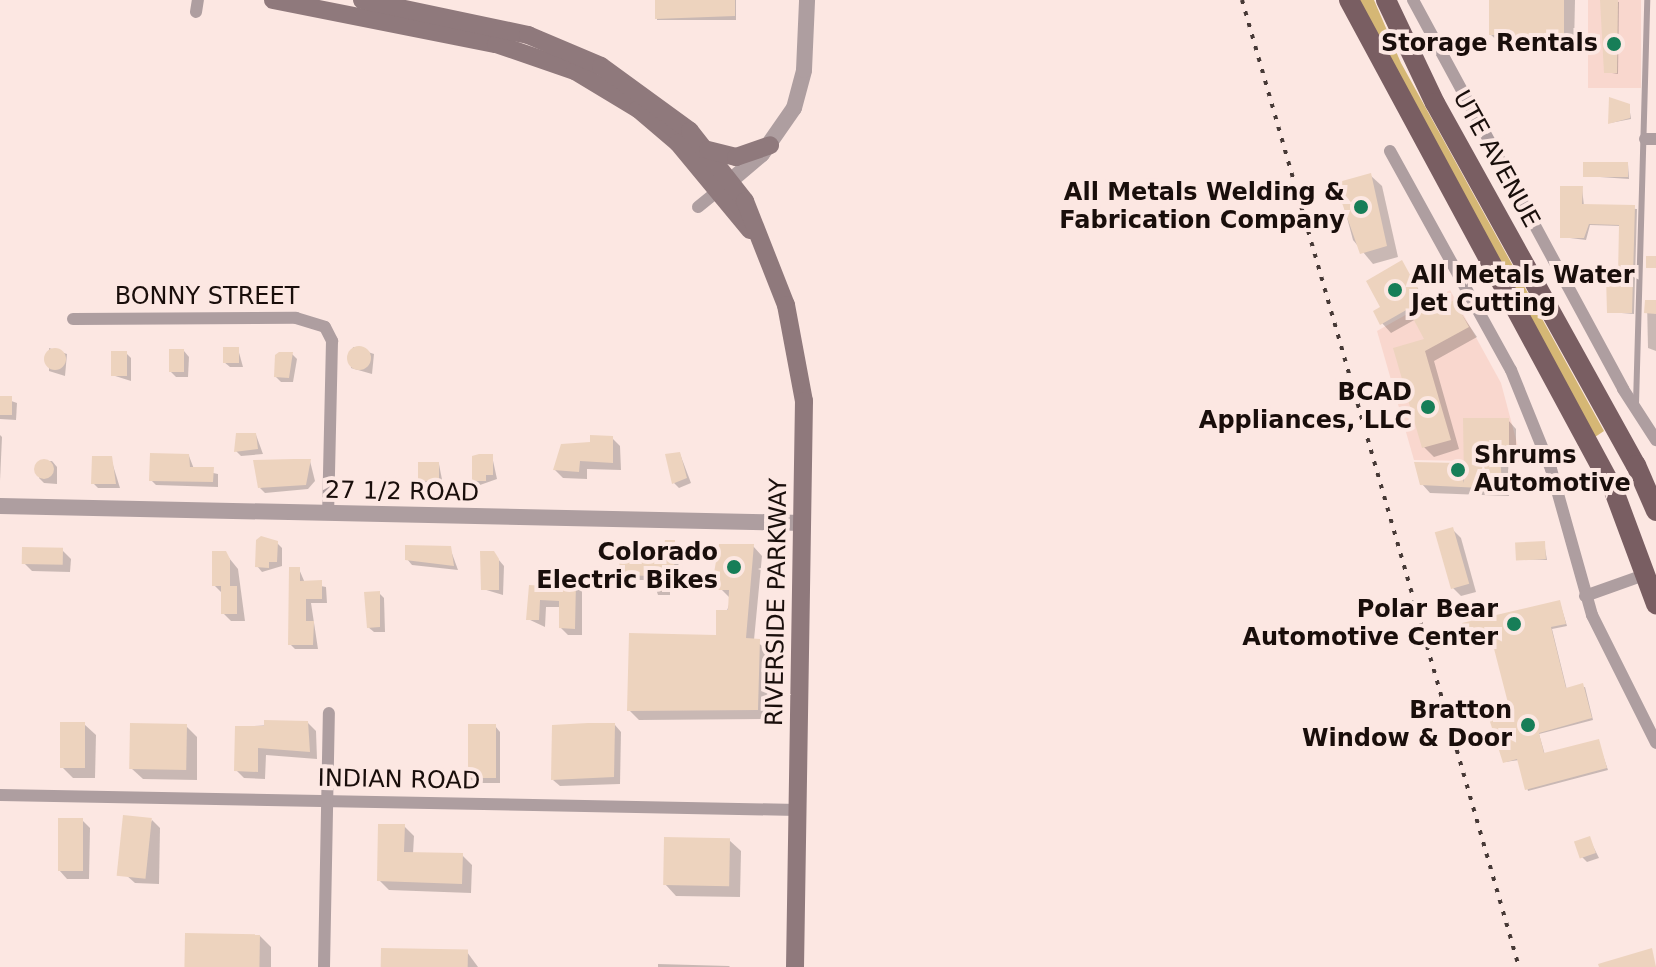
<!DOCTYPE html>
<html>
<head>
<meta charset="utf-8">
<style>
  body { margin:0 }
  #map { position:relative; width:1656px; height:967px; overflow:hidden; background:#fce7e2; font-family:"DejaVu Sans",sans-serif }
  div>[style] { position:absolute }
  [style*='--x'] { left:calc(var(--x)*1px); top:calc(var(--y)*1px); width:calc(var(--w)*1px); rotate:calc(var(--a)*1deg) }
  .built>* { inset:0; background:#f9d7ce; transform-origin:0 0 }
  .green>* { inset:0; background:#d5b775 }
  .shadow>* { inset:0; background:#0003; transform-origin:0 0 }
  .building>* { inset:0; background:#edd3be; transform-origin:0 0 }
  .round { border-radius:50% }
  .service>* { height:6px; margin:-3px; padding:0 3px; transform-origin:3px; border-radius:3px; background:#ae9ea0 }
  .minor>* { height:12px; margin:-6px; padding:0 6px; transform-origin:6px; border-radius:6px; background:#ae9ea0 }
  .tertiary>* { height:16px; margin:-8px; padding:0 8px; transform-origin:8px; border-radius:8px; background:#ae9ea0 }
  .secondary>* { height:18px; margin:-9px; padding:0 9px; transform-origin:9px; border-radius:9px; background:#8f797c }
  .primary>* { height:20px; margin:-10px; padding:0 10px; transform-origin:10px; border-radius:10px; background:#795e62 }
  .rail>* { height:4px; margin-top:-2px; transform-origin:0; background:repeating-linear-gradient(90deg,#463936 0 4px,transparent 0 12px) }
  .dots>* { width:22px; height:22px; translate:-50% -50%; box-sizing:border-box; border:4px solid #fce7e2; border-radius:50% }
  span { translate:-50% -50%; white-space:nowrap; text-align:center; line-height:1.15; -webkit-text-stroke:8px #fce7e2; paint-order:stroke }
  .poi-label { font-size:24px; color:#190e0b; font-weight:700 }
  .right { translate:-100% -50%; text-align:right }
  .left { translate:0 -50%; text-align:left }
  .street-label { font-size:24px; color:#190e0b }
</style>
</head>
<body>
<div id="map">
  <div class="built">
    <div style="left:1588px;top:0;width:53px;height:88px"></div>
    <div style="clip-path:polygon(1450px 290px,1501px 383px,1522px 462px,1414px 460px,1377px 331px)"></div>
  </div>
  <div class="green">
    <div style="clip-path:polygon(1359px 0,1374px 0,1401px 63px,1604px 431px,1595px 437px)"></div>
  </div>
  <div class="shadow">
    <div style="left:657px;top:0;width:79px;height:20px"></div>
    <div style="clip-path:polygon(1491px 0,1575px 0,1574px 46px,1502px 45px,1490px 34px)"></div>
    <div style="clip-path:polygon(1602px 0,1619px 2px,1618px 74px,1606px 72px)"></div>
    <div style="clip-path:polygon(1629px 106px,1631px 119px,1610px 123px)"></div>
    <div style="clip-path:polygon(1628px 164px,1629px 179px,1585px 176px)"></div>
    <div style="clip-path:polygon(1370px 175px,1382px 186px,1398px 257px,1373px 264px,1353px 240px,1338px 184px)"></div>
    <div style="clip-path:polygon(1582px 188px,1584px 206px,1637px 209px,1634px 314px,1609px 312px,1620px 278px,1621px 226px,1590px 225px,1586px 240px,1562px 237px)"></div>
    <div style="clip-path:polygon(1402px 263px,1434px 314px,1454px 303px,1477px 337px,1434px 361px,1459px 449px,1434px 457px,1424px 447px,1395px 349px,1427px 340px,1416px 319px,1391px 333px,1382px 323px)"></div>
    <div style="clip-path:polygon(1647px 302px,1656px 302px,1656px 351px,1648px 348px)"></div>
    <div style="clip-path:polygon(353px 347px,374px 354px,372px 374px,351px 368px)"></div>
    <div style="clip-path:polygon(49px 348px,67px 354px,65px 376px,49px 371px)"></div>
    <div style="clip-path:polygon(238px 349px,243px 367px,230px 367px,224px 362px)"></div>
    <div style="clip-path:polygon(184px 351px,189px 357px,188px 377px,176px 377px,170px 371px)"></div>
    <div style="clip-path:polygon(126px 353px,131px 358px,131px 381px,112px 375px)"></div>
    <div style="clip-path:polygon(292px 354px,297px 359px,293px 382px,281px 382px,276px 377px)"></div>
    <div style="clip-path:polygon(0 397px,17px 403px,16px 420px,0 419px)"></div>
    <div style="clip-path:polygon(1508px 420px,1516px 429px,1516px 456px,1508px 456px,1509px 496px,1430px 493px,1422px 484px,1457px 465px,1465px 473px)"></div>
    <div style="clip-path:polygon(0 435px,2px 437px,0 481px)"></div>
    <div style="clip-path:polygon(256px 435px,263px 454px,241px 456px,236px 451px)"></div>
    <div style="clip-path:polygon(612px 438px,620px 446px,621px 470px,587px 469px,587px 479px,563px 478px,555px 470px,592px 444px)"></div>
    <div style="clip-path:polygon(680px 454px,691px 483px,679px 488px,674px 483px)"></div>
    <div style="clip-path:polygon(189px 456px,194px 469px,218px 474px,218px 487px,156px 485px,151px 480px)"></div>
    <div style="clip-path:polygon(492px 456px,497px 479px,480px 485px,474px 480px)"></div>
    <div style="clip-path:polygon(52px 461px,57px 467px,57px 484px,44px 483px,39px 478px,41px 462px)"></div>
    <div style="clip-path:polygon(310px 461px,315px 481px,308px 489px,265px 493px,260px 488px)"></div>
    <div style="clip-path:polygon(112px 462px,120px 488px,98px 488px,93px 483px)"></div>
    <div style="clip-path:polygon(439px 464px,443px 485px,425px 485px,420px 480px)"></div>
    <div style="clip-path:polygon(1452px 529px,1461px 538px,1476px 592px,1461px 596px,1453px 588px)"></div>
    <div style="clip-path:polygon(674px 542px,679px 547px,678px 581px,670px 581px,670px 595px,658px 595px,653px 580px,626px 580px,621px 574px,629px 555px,634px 562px,658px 563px,658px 548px)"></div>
    <div style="clip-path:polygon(277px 543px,282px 548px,282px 566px,262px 572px,257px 566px)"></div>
    <div style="clip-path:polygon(1544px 543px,1547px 560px,1518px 559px)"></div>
    <div style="clip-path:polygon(753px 546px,762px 556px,754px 640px,768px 650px,767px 719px,639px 720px,629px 710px,718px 637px,731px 599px,721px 589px,716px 572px)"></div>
    <div style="clip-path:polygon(450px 548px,458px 570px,412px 565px,407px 559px)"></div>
    <div style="clip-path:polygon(62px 550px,71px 559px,70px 572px,32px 571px,24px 563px)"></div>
    <div style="clip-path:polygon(225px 553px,238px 569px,245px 621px,231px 621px,223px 613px,223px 594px,214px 585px)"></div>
    <div style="clip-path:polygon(493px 553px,504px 566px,503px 595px,483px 589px)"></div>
    <div style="clip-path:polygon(299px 569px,305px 583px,326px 587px,327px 603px,311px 603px,318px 649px,295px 649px,290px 644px)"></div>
    <div style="clip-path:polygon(575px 584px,582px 591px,582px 635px,568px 635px,561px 628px,561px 607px,546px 607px,545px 627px,528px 619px,531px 587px)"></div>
    <div style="clip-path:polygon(379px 593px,384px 598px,385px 632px,374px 632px,368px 627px)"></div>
    <div style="clip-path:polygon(1560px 603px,1567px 626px,1552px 629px,1567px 690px,1585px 687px,1593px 720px,1539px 734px,1545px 755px,1598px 741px,1608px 770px,1528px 791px,1519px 760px,1505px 762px,1510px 704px,1495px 642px,1469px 646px)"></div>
    <div style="clip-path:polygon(308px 723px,316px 731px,317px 759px,266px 755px,265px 779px,244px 778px,236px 770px,237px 727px)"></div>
    <div style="clip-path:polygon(84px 724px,96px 735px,95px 778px,73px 778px,62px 767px)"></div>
    <div style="clip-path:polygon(615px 725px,621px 732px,620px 784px,560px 786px,553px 780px)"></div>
    <div style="clip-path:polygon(186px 726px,197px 737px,197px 780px,143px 779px,131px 768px)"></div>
    <div style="clip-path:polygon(495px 726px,500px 732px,500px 783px,475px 783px,469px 778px)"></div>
    <div style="clip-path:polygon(82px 820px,90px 828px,89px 879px,67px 879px,59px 870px)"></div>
    <div style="clip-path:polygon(152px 820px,160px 828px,159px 884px,135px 883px,126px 875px)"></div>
    <div style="clip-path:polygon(404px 826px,414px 836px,413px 854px,462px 855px,472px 865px,471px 893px,389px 890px,379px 880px)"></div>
    <div style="clip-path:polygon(1589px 838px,1599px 858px,1587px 862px,1582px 857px)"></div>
    <div style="clip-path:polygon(729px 840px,741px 851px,740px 897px,676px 896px,665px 884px)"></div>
    <div style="clip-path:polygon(260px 936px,271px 947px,271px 967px,187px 967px)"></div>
    <div style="clip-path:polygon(467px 952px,478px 967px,383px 967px)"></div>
    <div style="clip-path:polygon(658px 964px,729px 966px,730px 967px,658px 967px)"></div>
  </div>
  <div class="building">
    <div style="clip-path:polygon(655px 0,735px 0,735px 16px,655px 19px)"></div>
    <div style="left:1489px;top:0;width:75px;height:35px"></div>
    <div style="clip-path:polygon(1600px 0,1618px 0,1617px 73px,1604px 73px)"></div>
    <div style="clip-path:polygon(1609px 97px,1630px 104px,1630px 118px,1608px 124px)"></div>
    <div style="left:1583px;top:162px;width:45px;height:15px"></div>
    <div style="clip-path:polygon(1371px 173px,1387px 246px,1360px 254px,1335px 183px)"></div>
    <div style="clip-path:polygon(1560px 186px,1583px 186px,1582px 204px,1635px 205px,1632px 313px,1607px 313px,1606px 276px,1618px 276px,1619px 225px,1589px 224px,1584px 238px,1560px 238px)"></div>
    <div style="left:1646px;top:256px;width:10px;height:12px"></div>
    <div style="clip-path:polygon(1402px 260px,1431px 313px,1454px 300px,1469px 327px,1425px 351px,1451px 440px,1422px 448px,1393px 348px,1424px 339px,1408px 309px,1380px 325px,1373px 311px,1380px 307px,1366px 281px)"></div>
    <div style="clip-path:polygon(1645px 300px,1656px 300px,1656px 314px,1644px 313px)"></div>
    <div class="round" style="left:347px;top:346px;width:24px;height:24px"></div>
    <div style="left:223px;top:347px;width:16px;height:16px"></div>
    <div class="round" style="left:44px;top:348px;width:22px;height:22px"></div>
    <div style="left:169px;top:349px;width:15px;height:23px"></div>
    <div style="left:111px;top:351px;width:16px;height:25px"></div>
    <div style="clip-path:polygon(279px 352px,293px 352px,289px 378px,274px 377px,275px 355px)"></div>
    <div style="left:0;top:396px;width:12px;height:19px"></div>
    <div style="clip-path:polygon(1463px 418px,1509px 418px,1509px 448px,1500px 448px,1502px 489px,1420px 485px,1414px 462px,1458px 463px,1464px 483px)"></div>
    <div style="clip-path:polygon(236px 433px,256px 433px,258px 449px,234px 452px)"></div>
    <div style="clip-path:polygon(590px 435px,613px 436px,613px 463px,580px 461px,579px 472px,553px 470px,561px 444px,590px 442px)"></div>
    <div style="clip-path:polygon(680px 452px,687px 478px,672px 484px,665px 454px)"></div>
    <div style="clip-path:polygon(150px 453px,189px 454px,190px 467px,214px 467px,213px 482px,149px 481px)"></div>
    <div style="clip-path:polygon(479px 454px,493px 454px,493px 475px,486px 475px,486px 481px,472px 481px,472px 456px)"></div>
    <div style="clip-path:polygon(92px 456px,112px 456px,116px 484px,91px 484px)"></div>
    <div class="round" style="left:34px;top:459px;width:20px;height:20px"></div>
    <div style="clip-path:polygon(294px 459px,311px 459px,306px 485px,258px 488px,253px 460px)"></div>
    <div style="left:418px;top:462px;width:21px;height:19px"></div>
    <div style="left:1453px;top:527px;width:59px;height:19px;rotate:74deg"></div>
    <div style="clip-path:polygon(261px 536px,278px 541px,277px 562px,269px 562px,269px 568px,255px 567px,256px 540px)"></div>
    <div style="clip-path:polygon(665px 540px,675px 540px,674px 577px,666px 577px,665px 591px,651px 590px,651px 576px,619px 575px,620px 552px,630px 553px,630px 560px,656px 560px,656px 546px,664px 547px)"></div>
    <div style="left:1545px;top:541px;width:18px;height:30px;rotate:87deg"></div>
    <div style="clip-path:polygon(719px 544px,754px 544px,746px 638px,760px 639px,758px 710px,627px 711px,629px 633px,716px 635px,716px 610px,728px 610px,729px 590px,718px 590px,719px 573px,714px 573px)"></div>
    <div style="clip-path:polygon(405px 545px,451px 546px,454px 566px,405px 560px)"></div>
    <div style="left:22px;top:547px;width:41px;height:17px;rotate:1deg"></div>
    <div style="clip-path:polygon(212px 551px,226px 551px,230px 559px,230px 586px,212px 586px)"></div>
    <div style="clip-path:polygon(480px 551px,494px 551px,499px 559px,499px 590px,481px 590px)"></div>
    <div style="clip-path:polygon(289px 567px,300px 567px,300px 581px,322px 580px,322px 599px,306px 599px,306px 621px,314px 621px,313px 645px,288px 645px)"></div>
    <div style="clip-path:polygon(560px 582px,576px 582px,575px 629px,559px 628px,559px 601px,540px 600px,539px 620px,526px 620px,529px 585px,560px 587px)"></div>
    <div style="left:221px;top:586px;width:16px;height:28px"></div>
    <div style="clip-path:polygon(380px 591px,380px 627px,367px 628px,364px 592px)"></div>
    <div style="clip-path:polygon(1560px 600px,1566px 624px,1551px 627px,1566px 688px,1583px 683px,1592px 718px,1539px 733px,1544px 753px,1599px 739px,1607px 768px,1525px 790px,1517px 759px,1503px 763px,1486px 709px,1508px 703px,1492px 641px,1468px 647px,1462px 623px)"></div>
    <div style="clip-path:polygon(264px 720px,308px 721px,310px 752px,258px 748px,258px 772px,234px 771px,235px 726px,264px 726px)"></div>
    <div style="left:60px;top:722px;width:25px;height:46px"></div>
    <div style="left:130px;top:723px;width:57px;height:46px;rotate:1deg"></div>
    <div style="clip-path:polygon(588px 723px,615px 723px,614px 777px,551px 780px,552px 725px)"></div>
    <div style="left:468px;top:724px;width:28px;height:54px"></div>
    <div style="left:123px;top:815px;width:29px;height:61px;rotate:6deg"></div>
    <div style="left:58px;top:818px;width:25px;height:53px"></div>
    <div style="clip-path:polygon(378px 824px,405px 824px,404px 852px,463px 853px,462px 884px,377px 881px)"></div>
    <div style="left:1590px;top:836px;width:18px;height:17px;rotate:71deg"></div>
    <div style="left:664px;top:837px;width:66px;height:48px;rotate:1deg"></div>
    <div style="left:185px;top:933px;width:75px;height:34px;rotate:1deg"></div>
    <div style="left:381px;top:948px;width:87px;height:19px;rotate:1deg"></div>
    <div style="clip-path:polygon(1652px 948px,1656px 967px,1599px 967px,1598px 964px)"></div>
  </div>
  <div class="service">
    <div style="--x:1636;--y:404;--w:404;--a:-88.4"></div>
  </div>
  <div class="minor">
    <div style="--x:1413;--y:0;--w:442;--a:61.6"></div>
    <div style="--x:1623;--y:389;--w:61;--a:57.1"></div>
    <div style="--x:196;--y:12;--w:12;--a:-81"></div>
    <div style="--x:1645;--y:139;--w:11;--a:0"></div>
    <div style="--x:1390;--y:151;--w:250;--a:61.1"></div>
    <div style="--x:1511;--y:370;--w:107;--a:68"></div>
    <div style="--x:1551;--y:469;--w:152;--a:74.3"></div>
    <div style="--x:1592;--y:615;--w:143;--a:63.4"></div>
    <div style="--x:698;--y:207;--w:27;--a:-39"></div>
    <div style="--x:73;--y:319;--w:223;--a:-0.3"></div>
    <div style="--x:296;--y:318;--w:30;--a:17"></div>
    <div style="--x:325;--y:327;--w:16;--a:63"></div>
    <div style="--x:332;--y:341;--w:173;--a:91.3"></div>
    <div style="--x:1585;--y:596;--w:66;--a:-19.5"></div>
    <div style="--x:0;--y:795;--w:798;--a:1.08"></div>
    <div style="--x:324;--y:967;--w:254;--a:-88.9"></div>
  </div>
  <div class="tertiary">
    <div style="--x:722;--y:188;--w:52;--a:-40.4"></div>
    <div style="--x:762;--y:154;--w:56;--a:-55.2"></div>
    <div style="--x:794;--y:108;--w:39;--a:-75"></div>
    <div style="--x:804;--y:70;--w:70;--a:-87.5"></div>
    <div style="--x:0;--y:506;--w:803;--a:1.21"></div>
  </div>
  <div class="secondary">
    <div style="--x:273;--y:0;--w:227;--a:11.2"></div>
    <div style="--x:496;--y:44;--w:83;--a:18.9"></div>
    <div style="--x:575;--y:71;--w:74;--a:31.1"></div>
    <div style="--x:638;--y:109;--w:52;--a:40.4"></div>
    <div style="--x:678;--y:143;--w:113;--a:50.4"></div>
    <div style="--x:362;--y:0;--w:170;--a:11.9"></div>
    <div style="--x:528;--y:35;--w:79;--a:23"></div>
    <div style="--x:601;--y:66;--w:110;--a:36.1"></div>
    <div style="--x:690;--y:131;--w:89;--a:51.8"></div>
    <div style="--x:745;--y:201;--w:112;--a:68.5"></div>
    <div style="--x:786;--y:305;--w:98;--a:79.4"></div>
    <div style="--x:804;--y:401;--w:566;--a:90.91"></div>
    <div style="--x:708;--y:150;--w:29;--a:14"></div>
    <div style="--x:736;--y:157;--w:36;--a:-19"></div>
  </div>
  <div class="primary">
    <div style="--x:1349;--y:0;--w:558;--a:61.64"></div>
    <div style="--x:1614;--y:491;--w:121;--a:69.6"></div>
    <div style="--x:1386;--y:0;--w:114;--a:64.6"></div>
    <div style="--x:1435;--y:103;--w:414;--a:61"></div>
    <div style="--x:1636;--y:465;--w:50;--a:66.5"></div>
  </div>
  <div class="rail">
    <div style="--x:1242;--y:0;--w:1006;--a:74.02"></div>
  </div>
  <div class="dots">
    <div style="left:1614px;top:44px;background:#177e58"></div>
    <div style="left:1361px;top:207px;background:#177e58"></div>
    <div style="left:1395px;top:290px;background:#177e58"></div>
    <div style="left:1428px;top:407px;background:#177e58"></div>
    <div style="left:1458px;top:470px;background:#177e58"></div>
    <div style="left:734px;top:567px;background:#177e58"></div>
    <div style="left:1514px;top:624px;background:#177e58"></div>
    <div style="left:1528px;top:725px;background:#177e58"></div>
  </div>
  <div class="poi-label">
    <span class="right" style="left:1598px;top:44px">Storage Rentals</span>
    <span class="right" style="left:1345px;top:207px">All Metals Welding &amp;<br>Fabrication Company</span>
    <span class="left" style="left:1411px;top:290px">All Metals Water<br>Jet Cutting</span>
    <span class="right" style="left:1412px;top:407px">BCAD<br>Appliances, LLC</span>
    <span class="left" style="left:1474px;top:470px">Shrums<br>Automotive</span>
    <span class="right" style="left:718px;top:567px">Colorado<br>Electric Bikes</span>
    <span class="right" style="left:1498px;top:624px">Polar Bear<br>Automotive Center</span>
    <span class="right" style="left:1512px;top:725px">Bratton<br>Window &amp; Door</span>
  </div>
  <div class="street-label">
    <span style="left:1496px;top:159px;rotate:61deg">UTE AVENUE</span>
    <span style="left:207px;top:297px">BONNY STREET</span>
    <span style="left:402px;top:492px;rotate:1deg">27 1/2 ROAD</span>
    <span style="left:777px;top:602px;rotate:-89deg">RIVERSIDE PARKWAY</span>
    <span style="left:399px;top:780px;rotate:1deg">INDIAN ROAD</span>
  </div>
</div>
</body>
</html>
